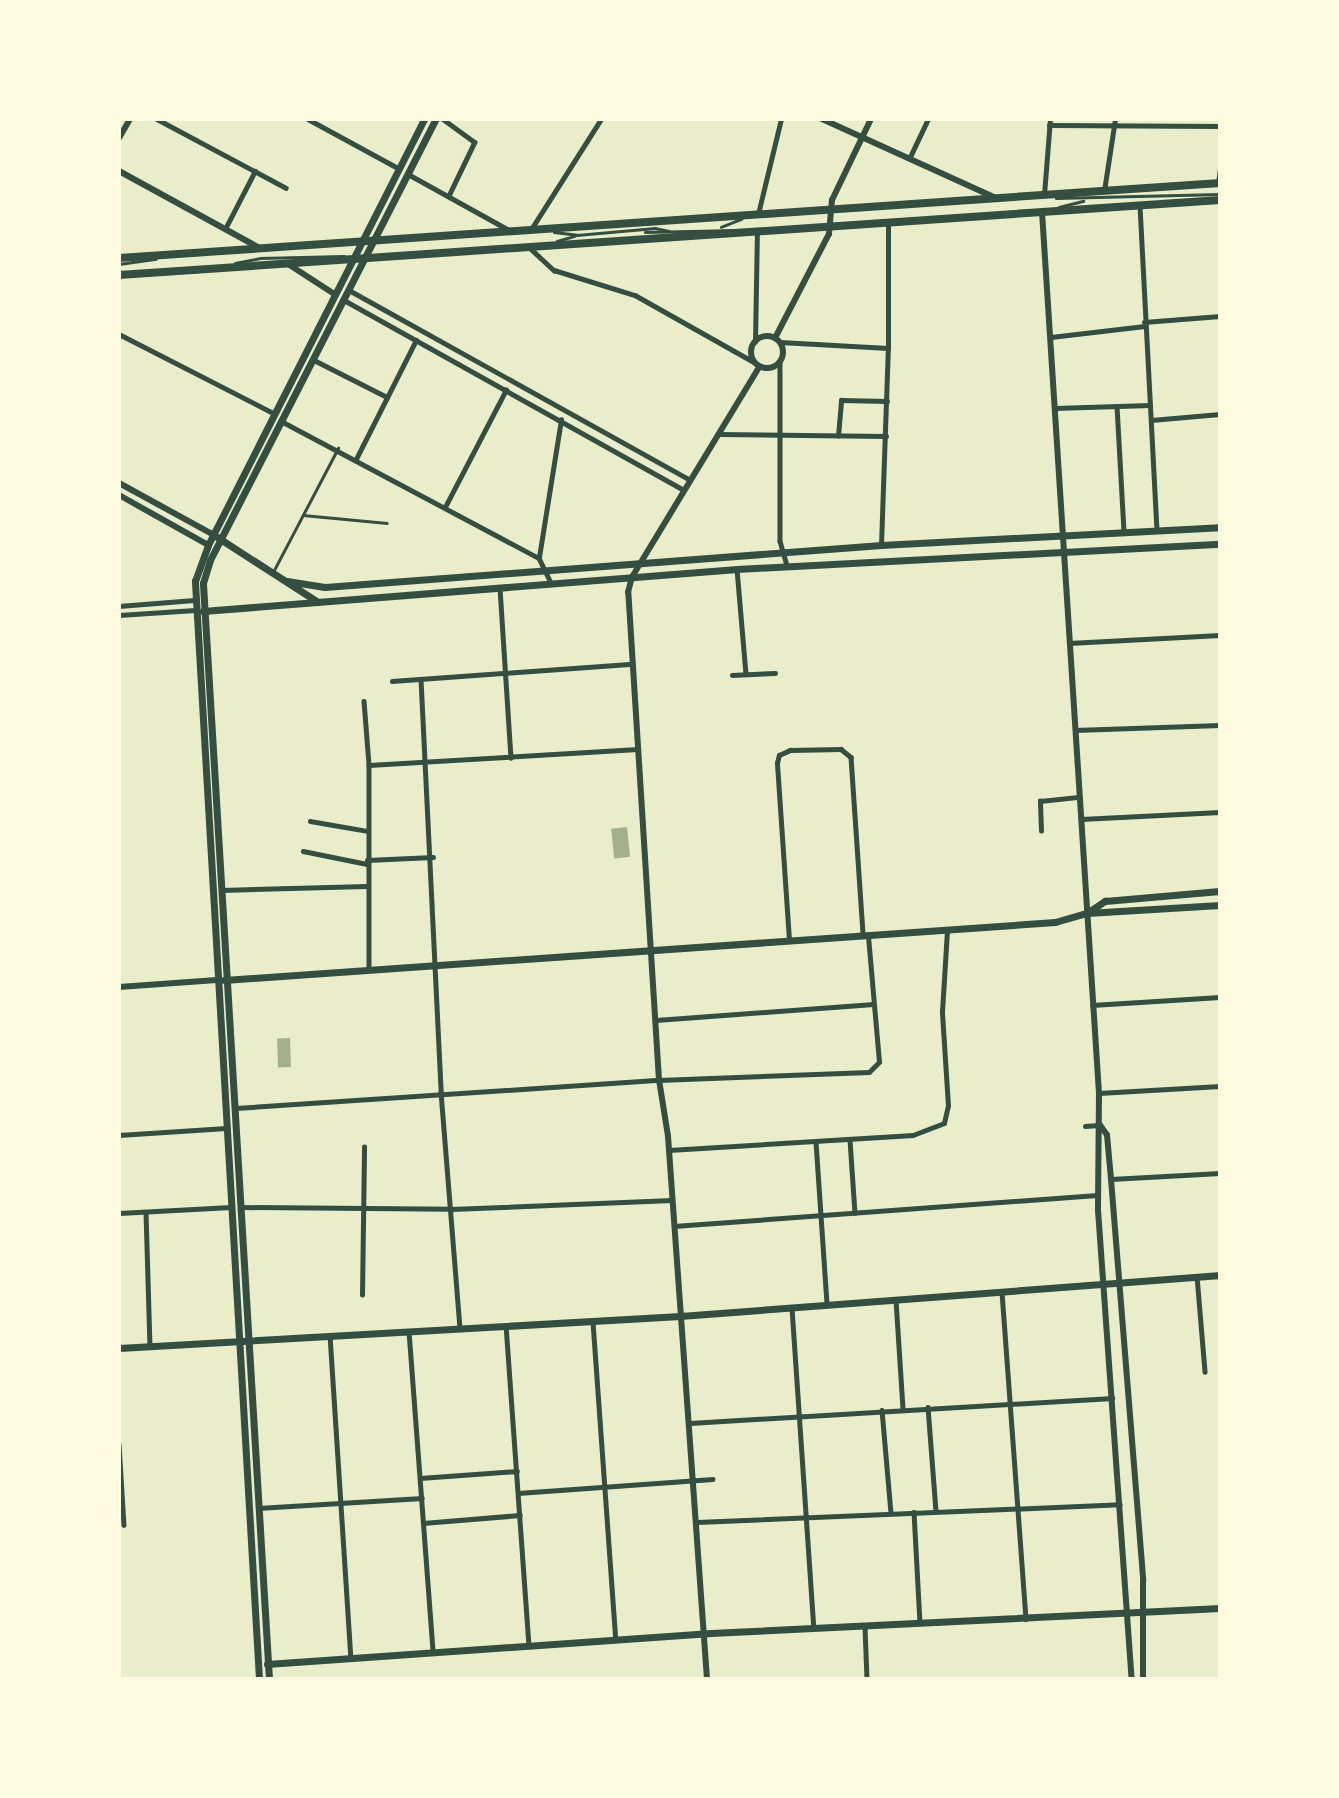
<!DOCTYPE html>
<html>
<head>
<meta charset="utf-8">
<style>
  body { margin:0 }
  #map { position:relative; width:1339px; height:1798px; overflow:hidden; background:#e9edc9; font-family:Merriweather,serif }
  div>[style] { position:absolute }
  [style*='--x'] { left:calc(var(--x)*1px); top:calc(var(--y)*1px); width:calc(var(--w)*1px); rotate:calc(var(--a)*1deg) }
  .water>* { inset:0; background:#a3b18a; transform-origin:0 0 }
  .service>* { height:2.5px; margin:-1.25px; padding:0 1.25px; transform-origin:1.25px; border-radius:1.25px; background:#344e41 }
  .minor>* { height:4.5px; margin:-2.25px; padding:0 2.25px; transform-origin:2.25px; border-radius:2.25px; background:#344e41 }
  .tertiary>* { height:6px; margin:-3px; padding:0 3px; transform-origin:3px; border-radius:3px; background:#344e41 }
  .tertiary>.ring { margin:-3px; padding:0; box-sizing:content-box; background:none; border:6px solid #344e41; border-radius:50% }
  .secondary>* { height:7px; margin:-3.5px; padding:0 3.5px; transform-origin:3.5px; border-radius:3.5px; background:#344e41 }
  .trunk>* { height:8px; margin:-4px; padding:0 4px; transform-origin:4px; border-radius:4px; background:#344e41 }
  span { translate:-50% -50%; white-space:nowrap; text-align:center; line-height:1.15; -webkit-text-stroke:7px #fefae0; paint-order:stroke }
  .frame { position:absolute; inset:0; border:121px solid #fefae0; pointer-events:none }
</style>
</head>
<body>
<div id="map">
  <div class="water">
    <div style="left:627px;top:827px;width:30px;height:16px;rotate:84deg"></div>
    <div style="left:290px;top:1038px;width:29px;height:13px;rotate:88deg"></div>
  </div>
  <div class="service">
    <div style="--x:1056;--y:198;--w:164;--a:-1.4"></div>
    <div style="--x:1059;--y:207;--w:25;--a:-14"></div>
    <div style="--x:721;--y:227;--w:22;--a:-22"></div>
    <div style="--x:554;--y:232;--w:23;--a:7"></div>
    <div style="--x:577;--y:235;--w:78;--a:-5.1"></div>
    <div style="--x:655;--y:228;--w:14;--a:12"></div>
    <div style="--x:645;--y:232;--w:91;--a:-1.3"></div>
    <div style="--x:557;--y:241;--w:18;--a:-16"></div>
    <div style="--x:235;--y:263;--w:25;--a:-11"></div>
    <div style="--x:260;--y:258;--w:84;--a:-1.4"></div>
    <div style="--x:119;--y:264;--w:37;--a:-8"></div>
    <div style="--x:303;--y:515;--w:84;--a:5.4"></div>
    <div style="--x:273;--y:572;--w:140;--a:-62.3"></div>
  </div>
  <div class="minor">
    <div style="--x:157;--y:119;--w:146;--a:28.1"></div>
    <div style="--x:308;--y:119;--w:102;--a:28.6"></div>
    <div style="--x:443;--y:119;--w:39;--a:36"></div>
    <div style="--x:475;--y:142;--w:60;--a:115.7"></div>
    <div style="--x:1049;--y:125;--w:171;--a:0.3"></div>
    <div style="--x:909;--y:159;--w:44;--a:-64.6"></div>
    <div style="--x:408;--y:174;--w:115;--a:29"></div>
    <div style="--x:1218;--y:183;--w:15;--a:-82"></div>
    <div style="--x:1104;--y:191;--w:73;--a:-81.3"></div>
    <div style="--x:1044;--y:195;--w:76;--a:-85.5"></div>
    <div style="--x:1140;--y:206;--w:324;--a:87"></div>
    <div style="--x:758;--y:214;--w:98;--a:-76.4"></div>
    <div style="--x:225;--y:229;--w:65;--a:-62.7"></div>
    <div style="--x:530;--y:231;--w:133;--a:-57.6"></div>
    <div style="--x:530;--y:248;--w:33;--a:43"></div>
    <div style="--x:554;--y:270;--w:85;--a:17.2"></div>
    <div style="--x:635;--y:295;--w:137;--a:29.4"></div>
    <div style="--x:349;--y:290;--w:390;--a:29.1"></div>
    <div style="--x:344;--y:300;--w:389;--a:29.2"></div>
    <div style="--x:1144;--y:322;--w:76;--a:-4.5"></div>
    <div style="--x:119;--y:334;--w:175;--a:27.1"></div>
    <div style="--x:1051;--y:337;--w:94;--a:-6.7"></div>
    <div style="--x:755;--y:342;--w:110;--a:-89"></div>
    <div style="--x:780;--y:342;--w:108;--a:3.2"></div>
    <div style="--x:314;--y:360;--w:82;--a:26.9"></div>
    <div style="--x:780;--y:363;--w:178;--a:90"></div>
    <div style="--x:780;--y:541;--w:26;--a:74"></div>
    <div style="--x:1117;--y:406;--w:126;--a:86.8"></div>
    <div style="--x:1055;--y:408;--w:95;--a:-1.8"></div>
    <div style="--x:1151;--y:420;--w:69;--a:-5"></div>
    <div style="--x:283;--y:422;--w:290;--a:28"></div>
    <div style="--x:539;--y:558;--w:28;--a:64"></div>
    <div style="--x:719;--y:434;--w:167;--a:0.7"></div>
    <div style="--x:838;--y:436;--w:36;--a:-85"></div>
    <div style="--x:841;--y:400;--w:46;--a:1.2"></div>
    <div style="--x:356;--y:459;--w:133;--a:-63.2"></div>
    <div style="--x:445;--y:507;--w:132;--a:-62.5"></div>
    <div style="--x:881;--y:545;--w:197;--a:-88"></div>
    <div style="--x:888;--y:348;--w:125;--a:-90"></div>
    <div style="--x:539;--y:557;--w:139;--a:-80.9"></div>
    <div style="--x:737;--y:569;--w:105;--a:85.1"></div>
    <div style="--x:500;--y:588;--w:170;--a:86.3"></div>
    <div style="--x:119;--y:606;--w:75;--a:-4.6"></div>
    <div style="--x:119;--y:615;--w:76;--a:-3.8"></div>
    <div style="--x:1069;--y:643;--w:151;--a:-3"></div>
    <div style="--x:732;--y:675;--w:43;--a:-2.7"></div>
    <div style="--x:421;--y:679;--w:413;--a:87.2"></div>
    <div style="--x:441;--y:1092;--w:236;--a:85.4"></div>
    <div style="--x:392;--y:681;--w:241;--a:-4.1"></div>
    <div style="--x:364;--y:701;--w:64;--a:85.5"></div>
    <div style="--x:369;--y:765;--w:203;--a:90"></div>
    <div style="--x:1075;--y:730;--w:145;--a:-2"></div>
    <div style="--x:369;--y:765;--w:269;--a:-3.4"></div>
    <div style="--x:1081;--y:819;--w:139;--a:-2.9"></div>
    <div style="--x:310;--y:821;--w:59;--a:9.8"></div>
    <div style="--x:1041;--y:831;--w:30;--a:-92"></div>
    <div style="--x:1040;--y:801;--w:39;--a:-6"></div>
    <div style="--x:303;--y:851;--w:65;--a:11.5"></div>
    <div style="--x:367;--y:860;--w:66;--a:-2.6"></div>
    <div style="--x:222;--y:890;--w:144;--a:-1.6"></div>
    <div style="--x:789;--y:940;--w:177;--a:-93.9"></div>
    <div style="--x:777;--y:763;--w:8;--a:-76"></div>
    <div style="--x:779;--y:755;--w:12;--a:-24"></div>
    <div style="--x:790;--y:750;--w:51;--a:-1.1"></div>
    <div style="--x:841;--y:749;--w:13;--a:39"></div>
    <div style="--x:851;--y:757;--w:178;--a:86.1"></div>
    <div style="--x:1092;--y:1005;--w:128;--a:-3.6"></div>
    <div style="--x:656;--y:1020;--w:218;--a:-4.2"></div>
    <div style="--x:1099;--y:1093;--w:121;--a:-3.3"></div>
    <div style="--x:236;--y:1108;--w:424;--a:-3.8"></div>
    <div style="--x:659;--y:1080;--w:210;--a:-2.2"></div>
    <div style="--x:869;--y:1072;--w:14;--a:-45"></div>
    <div style="--x:879;--y:1062;--w:127;--a:-95"></div>
    <div style="--x:1085;--y:1126;--w:14;--a:-4"></div>
    <div style="--x:119;--y:1135;--w:107;--a:-3.7"></div>
    <div style="--x:850;--y:1140;--w:73;--a:86.1"></div>
    <div style="--x:816;--y:1142;--w:162;--a:86.1"></div>
    <div style="--x:669;--y:1150;--w:244;--a:-3.5"></div>
    <div style="--x:913;--y:1135;--w:33;--a:-21"></div>
    <div style="--x:944;--y:1123;--w:17;--a:-77"></div>
    <div style="--x:948;--y:1106;--w:94;--a:-93.7"></div>
    <div style="--x:942;--y:1012;--w:82;--a:-86.5"></div>
    <div style="--x:1111;--y:1179;--w:109;--a:-3.2"></div>
    <div style="--x:241;--y:1207;--w:210;--a:0.5"></div>
    <div style="--x:451;--y:1209;--w:221;--a:-2.3"></div>
    <div style="--x:146;--y:1212;--w:133;--a:88.3"></div>
    <div style="--x:119;--y:1213;--w:112;--a:-3.1"></div>
    <div style="--x:674;--y:1226;--w:424;--a:-4.2"></div>
    <div style="--x:1197;--y:1276;--w:96;--a:85.2"></div>
    <div style="--x:1002;--y:1292;--w:328;--a:85.8"></div>
    <div style="--x:362;--y:1295;--w:148;--a:-89.2"></div>
    <div style="--x:896;--y:1300;--w:109;--a:86.3"></div>
    <div style="--x:792;--y:1308;--w:320;--a:86.1"></div>
    <div style="--x:593;--y:1322;--w:318;--a:85.9"></div>
    <div style="--x:506;--y:1325;--w:322;--a:85.9"></div>
    <div style="--x:409;--y:1331;--w:323;--a:85.7"></div>
    <div style="--x:330;--y:1335;--w:324;--a:86.3"></div>
    <div style="--x:928;--y:1407;--w:104;--a:85.6"></div>
    <div style="--x:882;--y:1410;--w:103;--a:85"></div>
    <div style="--x:690;--y:1423;--w:423;--a:-3.4"></div>
    <div style="--x:119;--y:1444;--w:81;--a:86.5"></div>
    <div style="--x:420;--y:1478;--w:97;--a:-4.1"></div>
    <div style="--x:518;--y:1493;--w:195;--a:-4.1"></div>
    <div style="--x:258;--y:1508;--w:164;--a:-3.5"></div>
    <div style="--x:914;--y:1512;--w:111;--a:86.9"></div>
    <div style="--x:697;--y:1522;--w:423;--a:-2.4"></div>
    <div style="--x:423;--y:1523;--w:97;--a:-4.7"></div>
    <div style="--x:865;--y:1627;--w:52;--a:87.8"></div>
  </div>
  <div class="tertiary">
    <div style="--x:822;--y:119;--w:191;--a:24.4"></div>
    <div style="--x:119;--y:138;--w:22;--a:-60"></div>
    <div style="--x:119;--y:171;--w:158;--a:28.7"></div>
    <div style="--x:1042;--y:212;--w:883;--a:86.3"></div>
    <div style="--x:1099;--y:1093;--w:117;--a:90.5"></div>
    <div style="--x:1098;--y:1210;--w:470;--a:85.9"></div>
    <div style="--x:288;--y:264;--w:57;--a:32.9"></div>
    <div class="ring" style="left:751px;top:336px;width:26px;height:26px"></div>
    <div style="--x:775;--y:338;--w:117;--a:-62.6"></div>
    <div style="--x:829;--y:234;--w:34;--a:-85"></div>
    <div style="--x:832;--y:200;--w:90;--a:-64.3"></div>
    <div style="--x:119;--y:483;--w:108;--a:28.7"></div>
    <div style="--x:119;--y:495;--w:102;--a:29.3"></div>
    <div style="--x:119;--y:987;--w:98;--a:-4.1"></div>
    <div style="--x:1100;--y:1125;--w:12;--a:55"></div>
    <div style="--x:1107;--y:1135;--w:44;--a:84.8"></div>
    <div style="--x:1111;--y:1179;--w:403;--a:85.4"></div>
    <div style="--x:1143;--y:1581;--w:98;--a:90"></div>
    <div style="--x:707;--y:1679;--w:544;--a:-94.11"></div>
    <div style="--x:668;--y:1136;--w:57;--a:-99.1"></div>
    <div style="--x:659;--y:1080;--w:489;--a:-93.6"></div>
    <div style="--x:628;--y:592;--w:16;--a:-75"></div>
    <div style="--x:632;--y:577;--w:245;--a:-58.8"></div>
  </div>
  <div class="secondary">
    <div style="--x:217;--y:537;--w:120;--a:32.8"></div>
    <div style="--x:287;--y:581;--w:38;--a:9"></div>
    <div style="--x:325;--y:587;--w:558;--a:-4.32"></div>
    <div style="--x:881;--y:545;--w:339;--a:-3"></div>
    <div style="--x:203;--y:611;--w:536;--a:-4.5"></div>
    <div style="--x:737;--y:569;--w:484;--a:-3"></div>
    <div style="--x:1087;--y:913;--w:133;--a:-3.4"></div>
    <div style="--x:224;--y:980;--w:833;--a:-3.99"></div>
    <div style="--x:1055;--y:922;--w:33;--a:-16"></div>
    <div style="--x:1087;--y:913;--w:22;--a:-34"></div>
    <div style="--x:1105;--y:901;--w:115;--a:-5"></div>
    <div style="--x:119;--y:1348;--w:562;--a:-3.26"></div>
    <div style="--x:680;--y:1316;--w:542;--a:-4.34"></div>
    <div style="--x:267;--y:1664;--w:445;--a:-4"></div>
    <div style="--x:711;--y:1633;--w:510;--a:-2.81"></div>
    <div style="--x:259;--y:1679;--w:1100;--a:-93.34"></div>
    <div style="--x:195;--y:581;--w:38;--a:-70"></div>
    <div style="--x:208;--y:545;--w:478;--a:-63.1"></div>
    <div style="--x:269;--y:1679;--w:1098;--a:-93.45"></div>
    <div style="--x:203;--y:583;--w:24;--a:-73"></div>
    <div style="--x:210;--y:560;--w:496;--a:-62.9"></div>
  </div>
  <div class="trunk">
    <div style="--x:119;--y:258;--w:1104;--a:-3.9"></div>
    <div style="--x:119;--y:275;--w:1104;--a:-3.9"></div>
  </div>
  <div class="frame"></div>
</div>
</body>
</html>
